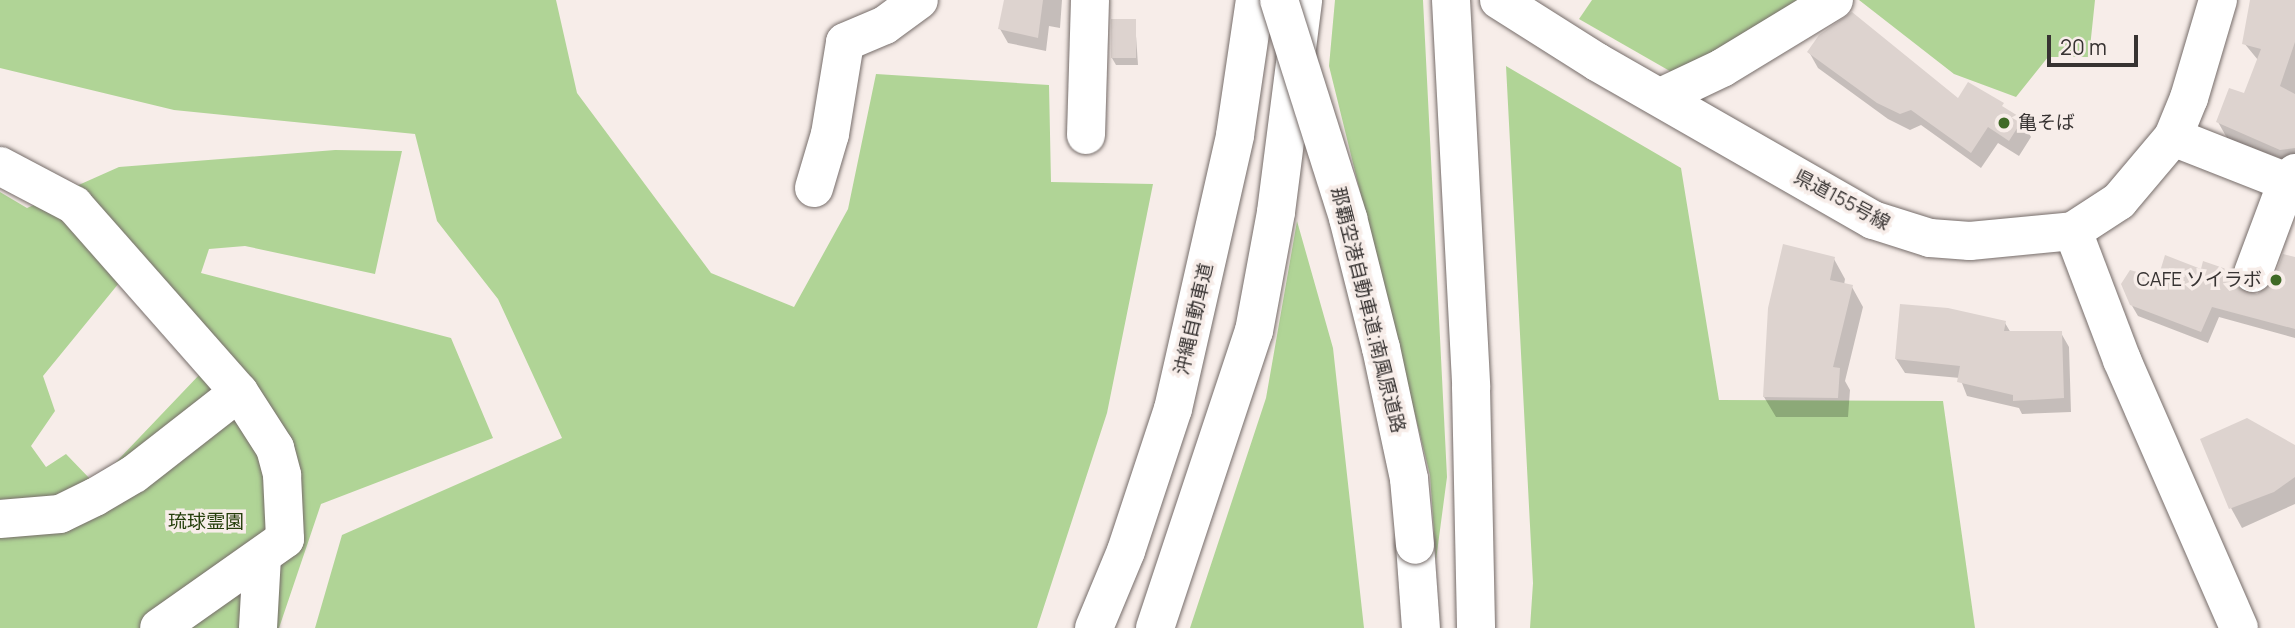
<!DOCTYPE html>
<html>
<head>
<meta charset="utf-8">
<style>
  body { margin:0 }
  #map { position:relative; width:2295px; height:628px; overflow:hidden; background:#f7ede9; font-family:Manrope,"Noto Sans JP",sans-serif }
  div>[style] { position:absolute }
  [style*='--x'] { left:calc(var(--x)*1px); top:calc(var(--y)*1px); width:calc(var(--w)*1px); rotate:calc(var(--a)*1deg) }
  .green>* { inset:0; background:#b0d496 }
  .shadow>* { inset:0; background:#0003 }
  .building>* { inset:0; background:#ddd3cf; transform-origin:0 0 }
  .roads { filter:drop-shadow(0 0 2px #766d6a) drop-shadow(0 0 2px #766d6a) }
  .minor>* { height:38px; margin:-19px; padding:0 19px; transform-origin:19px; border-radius:19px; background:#fff }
  .major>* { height:38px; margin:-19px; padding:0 19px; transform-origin:19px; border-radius:19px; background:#fff }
  .highway>* { height:38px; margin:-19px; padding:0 19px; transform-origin:19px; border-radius:19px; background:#fff }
  .bridges { filter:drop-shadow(0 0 2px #766d6a) drop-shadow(0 0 2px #766d6a) }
  .highway-bridge>* { height:38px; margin:-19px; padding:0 19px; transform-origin:19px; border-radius:19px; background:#fff }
  .dots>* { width:19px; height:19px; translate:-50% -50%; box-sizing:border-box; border:4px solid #f7ede9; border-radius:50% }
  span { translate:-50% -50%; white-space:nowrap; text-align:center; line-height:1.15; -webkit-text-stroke:7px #f7ede9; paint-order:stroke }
  .poi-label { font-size:19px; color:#373332 }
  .left { translate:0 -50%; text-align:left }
  .right { translate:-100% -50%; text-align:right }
  .street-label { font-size:19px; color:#373332 }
  .park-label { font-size:19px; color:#243e0a }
  .scale { position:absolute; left:2047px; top:35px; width:91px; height:32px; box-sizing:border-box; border:4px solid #373332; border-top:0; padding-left:9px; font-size:21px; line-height:24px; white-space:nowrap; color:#373332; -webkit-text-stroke:5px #f7ede9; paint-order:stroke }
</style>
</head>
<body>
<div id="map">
  <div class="green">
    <div style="clip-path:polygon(0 0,556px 0,577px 93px,711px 273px,794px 307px,848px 209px,876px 74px,1049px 85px,1051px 182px,1153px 184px,1107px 413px,1037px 628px,315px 628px,342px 535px,562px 438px,498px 299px,437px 221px,415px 134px,174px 110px,0 68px)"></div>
    <div style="clip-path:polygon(1335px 0,1423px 0,1447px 477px,1436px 560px,1430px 475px,1329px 66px)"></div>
    <div style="clip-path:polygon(1592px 0,1806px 0,1675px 74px,1579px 19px)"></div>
    <div style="clip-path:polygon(1859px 0,2095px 0,2089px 57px,2048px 57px,2016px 97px,1954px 74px)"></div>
    <div style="clip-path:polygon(1506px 66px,1681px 168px,1719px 400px,1943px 401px,1975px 628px,1530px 628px,1533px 583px)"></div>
    <div style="clip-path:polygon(evenodd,335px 150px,402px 151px,375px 274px,245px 246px,209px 249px,201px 273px,451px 338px,493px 438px,321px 504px,279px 628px,0 628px,0 192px,27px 208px,119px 167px,335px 150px,119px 283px,201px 373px,98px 481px,92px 481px,66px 454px,46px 467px,31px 446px,55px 411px,43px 376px,119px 283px)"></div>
    <div style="clip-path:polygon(1297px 221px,1333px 348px,1364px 628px,1190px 628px,1266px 398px)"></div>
  </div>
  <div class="shadow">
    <div style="clip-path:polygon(1006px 0,1062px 0,1060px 28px,1049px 26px,1046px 51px,1008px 43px,1000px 29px)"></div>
    <div style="clip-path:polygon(2255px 0,2295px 0,2295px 164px,2227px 138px,2218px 122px,2245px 95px,2258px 60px,2244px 43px)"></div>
    <div style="clip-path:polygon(1135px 21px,1138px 65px,1116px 65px,1112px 58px)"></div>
    <div style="clip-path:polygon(1809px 52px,2022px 121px,2031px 137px,2019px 156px,1998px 143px,1981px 168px,1921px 125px,1910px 130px,1888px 119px,1818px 68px)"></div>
    <div style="clip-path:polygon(1834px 259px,1845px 279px,1844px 285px,1852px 287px,1863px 307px,1845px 381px,1850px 390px,1848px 417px,1776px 417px,1764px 397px)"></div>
    <div style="clip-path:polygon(2295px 259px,2295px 338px,2219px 317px,2208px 343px,2138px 316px,2131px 304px,2159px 280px,2202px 272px,2231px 273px,2239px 290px,2256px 297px)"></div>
    <div style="clip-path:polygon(2005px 323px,2011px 333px,2061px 333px,2069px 347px,2071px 412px,2022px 414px,2019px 408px,1967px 396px,1960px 378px,1905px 373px,1896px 359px)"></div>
    <div style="clip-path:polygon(2295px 447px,2295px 504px,2242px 528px,2231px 508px)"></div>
  </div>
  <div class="building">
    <div style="clip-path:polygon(1004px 0,1043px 0,1038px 38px,998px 29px)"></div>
    <div style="clip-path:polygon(2250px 0,2295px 0,2295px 42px,2280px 86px,2295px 94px,2295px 148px,2280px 150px,2216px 122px,2229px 88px,2244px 93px,2261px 49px,2242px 44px)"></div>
    <div style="clip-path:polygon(1852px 12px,1958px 98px,1968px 82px,2004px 103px,2002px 106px,2023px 119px,2009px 141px,1988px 127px,1971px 153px,1911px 110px,1900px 114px,1877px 103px,1807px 52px,1819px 35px)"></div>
    <div style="left:1111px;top:19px;width:25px;height:39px"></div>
    <div style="clip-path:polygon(1783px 244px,1835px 257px,1830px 280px,1853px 285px,1833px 367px,1840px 368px,1838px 398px,1763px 397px,1768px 308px)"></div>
    <div style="clip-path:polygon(2283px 254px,2295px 257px,2295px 329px,2212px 307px,2201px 332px,2130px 305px,2121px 284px,2130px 270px,2158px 278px,2165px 255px,2201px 269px,2203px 261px,2232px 271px,2237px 287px,2257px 294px,2273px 281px)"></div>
    <div style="clip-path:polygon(1900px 304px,1948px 308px,2006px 321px,2004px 331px,2062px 331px,2064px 398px,2013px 401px,2013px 395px,1957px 382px,1960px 366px,1895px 359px)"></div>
    <div style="clip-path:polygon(2247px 418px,2295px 445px,2295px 477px,2274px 492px,2229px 509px,2200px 439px)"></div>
  </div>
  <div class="roads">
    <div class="minor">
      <div style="--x:1661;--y:97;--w:68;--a:-25.4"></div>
      <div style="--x:1722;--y:68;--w:131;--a:-31.3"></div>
      <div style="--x:1086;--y:135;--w:135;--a:-88.3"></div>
      <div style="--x:2173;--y:137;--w:123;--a:21.5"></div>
      <div style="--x:2287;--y:182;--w:12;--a:-48"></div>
      <div style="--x:0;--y:166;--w:84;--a:27.8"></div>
      <div style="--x:74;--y:205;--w:249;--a:48.6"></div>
      <div style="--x:239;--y:392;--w:67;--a:57.3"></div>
      <div style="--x:275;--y:448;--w:28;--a:75"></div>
      <div style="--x:282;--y:475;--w:64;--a:87.3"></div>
      <div style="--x:285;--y:539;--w:154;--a:144.8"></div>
      <div style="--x:814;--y:188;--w:56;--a:-73.5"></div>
      <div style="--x:830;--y:134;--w:93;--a:-80.7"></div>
      <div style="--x:845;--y:42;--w:43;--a:-23"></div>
      <div style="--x:885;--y:25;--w:42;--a:-36.3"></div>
      <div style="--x:2073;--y:231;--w:138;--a:69.2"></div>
      <div style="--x:2122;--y:360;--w:292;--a:66.4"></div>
      <div style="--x:2253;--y:273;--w:97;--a:-69.5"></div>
      <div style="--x:0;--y:519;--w:60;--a:-4.8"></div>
      <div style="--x:60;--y:514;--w:39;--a:-26"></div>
      <div style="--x:95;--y:497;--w:45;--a:-30.5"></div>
      <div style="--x:134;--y:474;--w:133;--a:-38"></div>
      <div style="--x:258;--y:628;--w:71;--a:-86.8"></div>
    </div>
    <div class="major">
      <div style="--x:1499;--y:0;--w:116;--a:32.3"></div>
      <div style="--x:1597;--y:62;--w:318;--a:29.8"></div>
      <div style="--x:1873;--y:220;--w:60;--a:17.5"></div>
      <div style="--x:1930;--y:238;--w:40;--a:4.3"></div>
      <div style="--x:1970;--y:241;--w:103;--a:-5.5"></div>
      <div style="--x:2073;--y:231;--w:55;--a:-33.1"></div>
      <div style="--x:2119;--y:201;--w:84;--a:-49.8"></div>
      <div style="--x:2173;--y:137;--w:42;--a:-67.7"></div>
      <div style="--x:2189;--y:98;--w:102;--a:-73.5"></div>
    </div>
    <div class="highway">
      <div style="--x:1451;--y:0;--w:388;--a:87"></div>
      <div style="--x:1471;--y:387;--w:241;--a:88.8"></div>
      <div style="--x:1415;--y:545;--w:83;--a:85.9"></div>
      <div style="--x:1094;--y:628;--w:83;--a:-67.4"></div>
      <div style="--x:1126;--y:551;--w:150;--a:-71.7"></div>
      <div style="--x:1173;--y:409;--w:281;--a:-77.2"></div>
      <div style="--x:1235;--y:135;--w:136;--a:-81.6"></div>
      <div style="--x:1155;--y:628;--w:313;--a:-71.6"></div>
      <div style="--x:1254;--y:331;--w:121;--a:-79.5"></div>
      <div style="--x:1276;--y:212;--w:214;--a:-82.7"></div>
    </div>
  </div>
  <div class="bridges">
    <div class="highway-bridge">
      <div style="--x:1279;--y:0;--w:229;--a:72.4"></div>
      <div style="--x:1348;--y:218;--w:134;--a:75.8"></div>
      <div style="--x:1381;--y:348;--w:134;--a:77.9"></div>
      <div style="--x:1409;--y:479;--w:66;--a:84.8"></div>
    </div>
  </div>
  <div class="dots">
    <div style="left:2004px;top:123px;background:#3f6a26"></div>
    <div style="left:2276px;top:280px;background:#3f6a26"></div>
  </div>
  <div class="poi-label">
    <span class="left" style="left:2018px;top:123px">亀そば</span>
    <span class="right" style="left:2262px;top:280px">CAFE ソイラボ</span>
  </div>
  <div class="street-label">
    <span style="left:1842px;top:200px;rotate:28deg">県道155号線</span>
    <span style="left:1368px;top:310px;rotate:76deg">那覇空港自動車道;南風原道路</span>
    <span style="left:1194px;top:319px;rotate:-77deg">沖縄自動車道</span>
  </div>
  <div class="park-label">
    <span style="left:206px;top:522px">琉球霊園</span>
  </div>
  <div class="scale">20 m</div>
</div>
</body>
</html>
